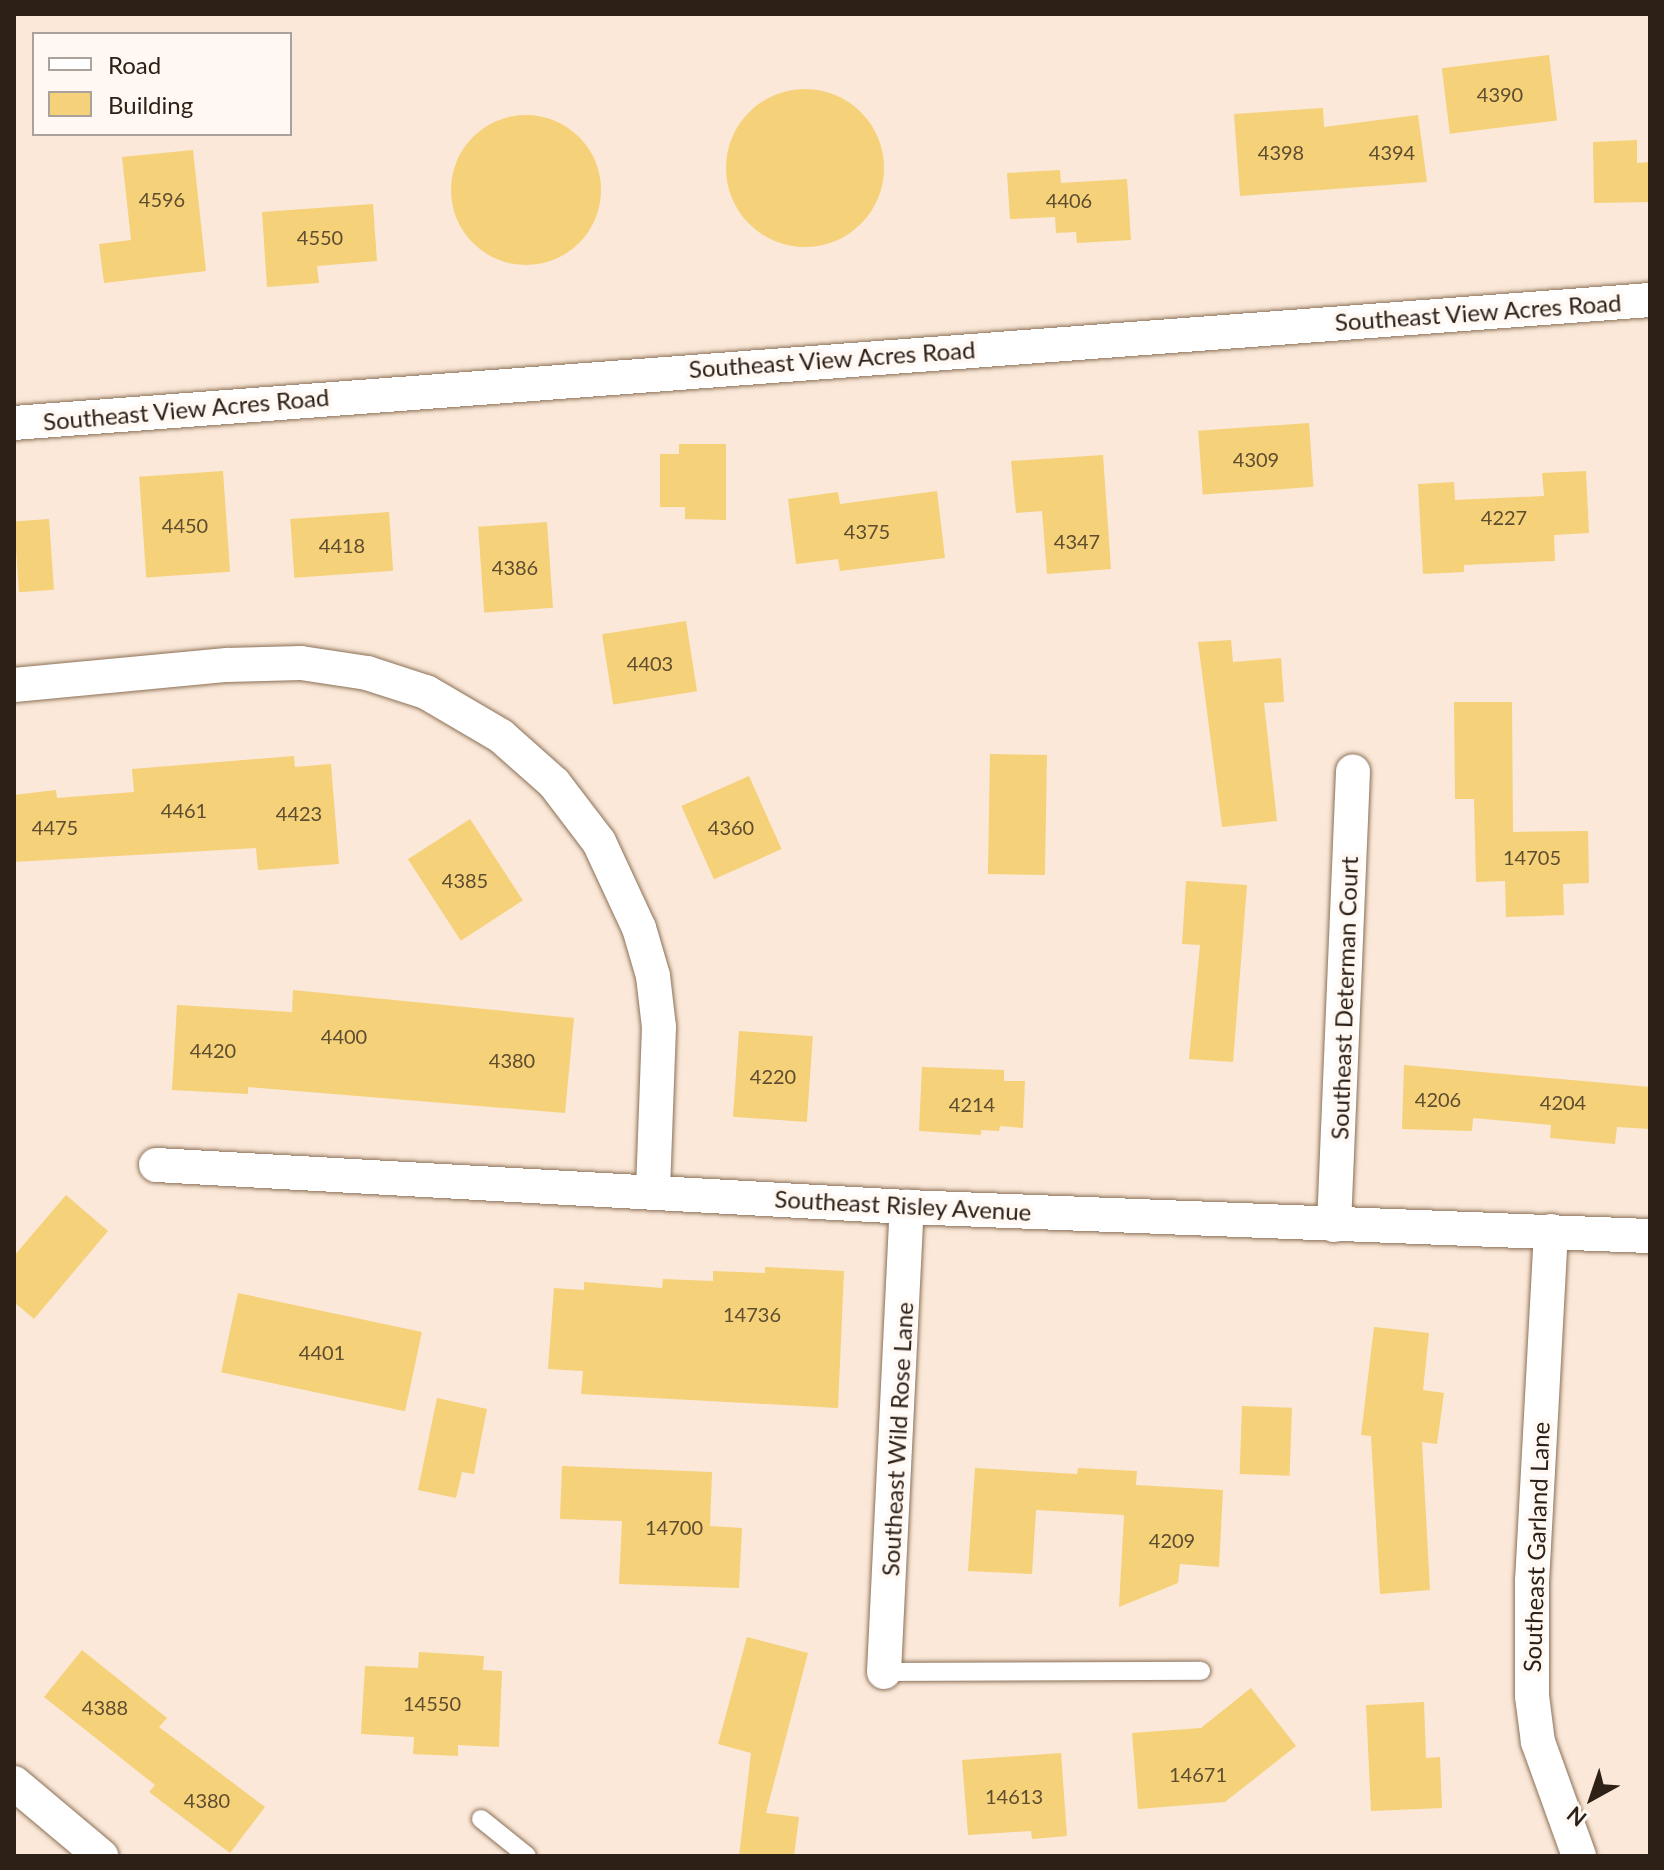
<!DOCTYPE html>
<html>
<head>
<meta charset="utf-8">
<style>
  body { margin:0 }
  #map { position:relative; width:1664px; height:1870px; overflow:hidden; background:#fbe8d8; font-family:Lato,sans-serif }
  div>[style] { position:absolute }
  [style*='--x'] { left:calc(var(--x)*1px); top:calc(var(--y)*1px); width:calc(var(--w)*1px); rotate:calc(var(--a)*1deg) }
  .building>* { inset:0; background:#f5d179; transform-origin:0 0 }
  .round { border-radius:50% }
  .roads { filter:drop-shadow(0 0 2px #8b7057) drop-shadow(0 0 2px #8b7057) }
  .service>* { height:18px; margin:-9px; padding:0 9px; transform-origin:9px; border-radius:9px; background:#fff }
  .minor>* { height:34px; margin:-17px; padding:0 17px; transform-origin:17px; border-radius:17px; background:#fff }
  span { translate:-50% -50%; white-space:nowrap; text-align:center; line-height:1.15; -webkit-text-stroke:8px #fff8f3; paint-order:stroke }
  .number-label { font-size:20px; color:#5f4d30 }
  .number-label span { -webkit-text-stroke-width:0 }
  .street-label { font-size:24px; color:#2d2117 }
  .frame { position:absolute; inset:0; border:16px solid #2d2117; pointer-events:none }
  .legend { position:absolute; left:32px; top:32px; width:260px; height:104px; box-sizing:border-box; background:#fff8f3; border:2px solid #aba29b; margin:0; padding:10px 14px; list-style:none; font-size:24px; color:#2d2117 }
  .legend li { display:flex; align-items:center; gap:16px; height:40px }
  .legend b { width:40px; border:2px solid #aba29b }
  .north { position:absolute; left:1552px; top:1758px; width:80px; height:80px; -webkit-text-stroke:6px #fff8f3; paint-order:stroke; rotate:220deg; font-size:22px; font-weight:700; line-height:32px; text-align:center; color:#2d2117 }
  .north::after { content:''; display:block; margin:auto; width:28px; height:36px; background:#2d2117; clip-path:polygon(50% 0,100% 100%,50% 72%,0 100%) }
</style>
</head>
<body>
<div id="map">
  <div class="building">
    <div style="left:1549px;top:55px;width:66px;height:108px;rotate:83deg"></div>
    <div class="round" style="left:726px;top:89px;width:158px;height:158px"></div>
    <div style="clip-path:polygon(1323px 108px,1324px 127px,1418px 115px,1427px 182px,1240px 196px,1234px 114px)"></div>
    <div class="round" style="left:451px;top:115px;width:150px;height:150px"></div>
    <div style="clip-path:polygon(1637px 140px,1637px 163px,1650px 162px,1650px 202px,1594px 203px,1593px 142px)"></div>
    <div style="clip-path:polygon(193px 150px,206px 271px,104px 283px,99px 244px,131px 240px,122px 157px)"></div>
    <div style="clip-path:polygon(1060px 170px,1061px 183px,1127px 179px,1131px 240px,1077px 243px,1076px 232px,1056px 233px,1055px 217px,1010px 219px,1007px 173px)"></div>
    <div style="clip-path:polygon(373px 204px,377px 261px,317px 266px,319px 283px,267px 287px,262px 212px)"></div>
    <div style="left:1309px;top:423px;width:64px;height:111px;rotate:86deg"></div>
    <div style="clip-path:polygon(679px 444px,726px 444px,726px 520px,685px 519px,685px 507px,660px 507px,660px 454px,679px 454px)"></div>
    <div style="clip-path:polygon(1103px 455px,1111px 569px,1047px 574px,1042px 511px,1016px 513px,1011px 461px)"></div>
    <div style="left:223px;top:471px;width:101px;height:84px;rotate:86deg"></div>
    <div style="clip-path:polygon(1586px 471px,1589px 533px,1554px 535px,1555px 561px,1464px 565px,1464px 572px,1423px 574px,1418px 484px,1454px 482px,1455px 500px,1544px 496px,1542px 473px)"></div>
    <div style="clip-path:polygon(937px 491px,945px 558px,840px 571px,838px 559px,796px 564px,788px 499px,838px 492px,840px 504px)"></div>
    <div style="left:389px;top:512px;width:59px;height:99px;rotate:86deg"></div>
    <div style="left:49px;top:519px;width:71px;height:35px;rotate:86deg"></div>
    <div style="left:547px;top:522px;width:86px;height:69px;rotate:86deg"></div>
    <div style="left:686px;top:621px;width:71px;height:85px;rotate:81deg"></div>
    <div style="clip-path:polygon(1231px 640px,1233px 662px,1281px 658px,1284px 702px,1264px 703px,1277px 821px,1222px 827px,1198px 642px)"></div>
    <div style="clip-path:polygon(1454px 702px,1512px 702px,1513px 832px,1588px 831px,1589px 883px,1563px 884px,1564px 915px,1506px 917px,1505px 881px,1476px 882px,1474px 799px,1455px 799px)"></div>
    <div style="left:990px;top:754px;width:57px;height:120px;rotate:1deg"></div>
    <div style="clip-path:polygon(294px 756px,295px 767px,331px 764px,339px 864px,258px 870px,256px 848px,14px 862px,14px 795px,56px 790px,57px 798px,134px 792px,132px 769px)"></div>
    <div style="left:749px;top:776px;width:80px;height:74px;rotate:66deg"></div>
    <div style="left:470px;top:819px;width:97px;height:74px;rotate:57deg"></div>
    <div style="clip-path:polygon(1186px 881px,1247px 885px,1233px 1062px,1189px 1059px,1200px 945px,1182px 944px)"></div>
    <div style="clip-path:polygon(293px 990px,574px 1018px,565px 1113px,248px 1087px,248px 1094px,172px 1090px,177px 1005px,292px 1012px)"></div>
    <div style="left:739px;top:1031px;width:74px;height:86px;rotate:4deg"></div>
    <div style="clip-path:polygon(1404px 1065px,1650px 1087px,1650px 1129px,1617px 1127px,1615px 1144px,1550px 1138px,1551px 1125px,1473px 1118px,1472px 1131px,1402px 1129px)"></div>
    <div style="clip-path:polygon(922px 1067px,1004px 1070px,1004px 1081px,1025px 1081px,1023px 1128px,1000px 1126px,999px 1131px,981px 1130px,981px 1135px,919px 1131px)"></div>
    <div style="clip-path:polygon(66px 1195px,108px 1231px,34px 1319px,14px 1302px,14px 1256px)"></div>
    <div style="clip-path:polygon(765px 1267px,844px 1271px,838px 1408px,581px 1394px,583px 1371px,548px 1369px,554px 1288px,584px 1290px,584px 1282px,662px 1288px,663px 1279px,713px 1281px,713px 1271px,765px 1273px)"></div>
    <div style="left:238px;top:1293px;width:188px;height:81px;rotate:12deg"></div>
    <div style="clip-path:polygon(1374px 1327px,1429px 1333px,1423px 1390px,1444px 1393px,1437px 1444px,1422px 1442px,1430px 1590px,1380px 1594px,1371px 1436px,1361px 1435px)"></div>
    <div style="clip-path:polygon(437px 1398px,487px 1409px,474px 1474px,462px 1472px,456px 1498px,418px 1490px)"></div>
    <div style="left:1242px;top:1406px;width:50px;height:68px;rotate:2deg"></div>
    <div style="clip-path:polygon(562px 1466px,712px 1472px,710px 1526px,742px 1528px,739px 1588px,619px 1584px,622px 1521px,560px 1519px)"></div>
    <div style="clip-path:polygon(975px 1468px,1077px 1474px,1078px 1468px,1137px 1471px,1136px 1485px,1223px 1490px,1219px 1567px,1180px 1564px,1178px 1583px,1119px 1607px,1124px 1515px,1036px 1510px,1032px 1574px,968px 1571px)"></div>
    <div style="clip-path:polygon(747px 1637px,808px 1653px,766px 1813px,799px 1817px,794px 1856px,739px 1856px,751px 1753px,718px 1744px)"></div>
    <div style="clip-path:polygon(82px 1650px,167px 1718px,159px 1727px,265px 1807px,230px 1853px,149px 1792px,155px 1785px,44px 1697px)"></div>
    <div style="clip-path:polygon(419px 1652px,484px 1656px,483px 1670px,502px 1671px,499px 1747px,458px 1745px,458px 1756px,413px 1754px,414px 1737px,361px 1734px,365px 1666px,418px 1668px)"></div>
    <div style="clip-path:polygon(1251px 1688px,1296px 1746px,1225px 1802px,1138px 1809px,1132px 1733px,1201px 1728px)"></div>
    <div style="clip-path:polygon(1424px 1702px,1426px 1758px,1440px 1757px,1442px 1808px,1371px 1811px,1366px 1705px)"></div>
    <div style="clip-path:polygon(1061px 1753px,1067px 1836px,1032px 1839px,1031px 1831px,968px 1835px,962px 1760px)"></div>
  </div>
  <div class="roads">
    <div class="service">
      <div style="--x:884;--y:1672;--w:317;--a:-0.2"></div>
      <div style="--x:481;--y:1819;--w:59;--a:38.8"></div>
    </div>
    <div class="minor">
      <div style="--x:14;--y:423;--w:1641;--a:-4.3"></div>
      <div style="--x:14;--y:685;--w:214;--a:-5.4"></div>
      <div style="--x:227;--y:665;--w:74;--a:-1.5"></div>
      <div style="--x:301;--y:663;--w:67;--a:8.6"></div>
      <div style="--x:367;--y:673;--w:62;--a:17.9"></div>
      <div style="--x:426;--y:692;--w:87;--a:30.4"></div>
      <div style="--x:501;--y:736;--w:71;--a:41.6"></div>
      <div style="--x:554;--y:783;--w:74;--a:52.7"></div>
      <div style="--x:599;--y:842;--w:95;--a:65.1"></div>
      <div style="--x:639;--y:928;--w:50;--a:73.7"></div>
      <div style="--x:653;--y:976;--w:51;--a:83.3"></div>
      <div style="--x:659;--y:1027;--w:163;--a:92.1"></div>
      <div style="--x:156;--y:1165;--w:752;--a:3.2"></div>
      <div style="--x:907;--y:1207;--w:744;--a:2.24"></div>
      <div style="--x:1334;--y:1225;--w:454;--a:-87.6"></div>
      <div style="--x:1551;--y:1231;--w:351;--a:93.1"></div>
      <div style="--x:1532;--y:1581;--w:115;--a:90"></div>
      <div style="--x:1532;--y:1696;--w:46;--a:82.6"></div>
      <div style="--x:1538;--y:1742;--w:121;--a:70.2"></div>
      <div style="--x:884;--y:1672;--w:466;--a:-87.2"></div>
      <div style="--x:14;--y:1783;--w:114;--a:40"></div>
    </div>
  </div>
  <div class="number-label">
    <span style="left:1500px;top:94px">4390</span>
    <span style="left:1281px;top:152px">4398</span>
    <span style="left:1392px;top:152px">4394</span>
    <span style="left:162px;top:199px">4596</span>
    <span style="left:1069px;top:200px">4406</span>
    <span style="left:320px;top:237px">4550</span>
    <span style="left:1256px;top:459px">4309</span>
    <span style="left:1504px;top:517px">4227</span>
    <span style="left:185px;top:525px">4450</span>
    <span style="left:867px;top:531px">4375</span>
    <span style="left:1077px;top:541px">4347</span>
    <span style="left:342px;top:545px">4418</span>
    <span style="left:515px;top:567px">4386</span>
    <span style="left:650px;top:663px">4403</span>
    <span style="left:184px;top:810px">4461</span>
    <span style="left:299px;top:813px">4423</span>
    <span style="left:55px;top:827px">4475</span>
    <span style="left:731px;top:827px">4360</span>
    <span style="left:1532px;top:857px">14705</span>
    <span style="left:465px;top:880px">4385</span>
    <span style="left:344px;top:1036px">4400</span>
    <span style="left:213px;top:1050px">4420</span>
    <span style="left:512px;top:1060px">4380</span>
    <span style="left:773px;top:1076px">4220</span>
    <span style="left:1438px;top:1099px">4206</span>
    <span style="left:1563px;top:1102px">4204</span>
    <span style="left:972px;top:1104px">4214</span>
    <span style="left:752px;top:1314px">14736</span>
    <span style="left:322px;top:1352px">4401</span>
    <span style="left:674px;top:1527px">14700</span>
    <span style="left:1172px;top:1540px">4209</span>
    <span style="left:432px;top:1703px">14550</span>
    <span style="left:105px;top:1707px">4388</span>
    <span style="left:1198px;top:1774px">14671</span>
    <span style="left:1014px;top:1796px">14613</span>
    <span style="left:207px;top:1800px">4380</span>
  </div>
  <div class="street-label">
    <span style="left:1478px;top:312px;rotate:-4deg">Southeast View Acres Road</span>
    <span style="left:832px;top:359px;rotate:-4deg">Southeast View Acres Road</span>
    <span style="left:186px;top:409px;rotate:-5deg">Southeast View Acres Road</span>
    <span style="left:1344px;top:998px;rotate:-88deg">Southeast Determan Court</span>
    <span style="left:903px;top:1205px;rotate:3deg">Southeast Risley Avenue</span>
    <span style="left:897px;top:1439px;rotate:-87deg">Southeast Wild Rose Lane</span>
    <span style="left:1536px;top:1547px;rotate:-88deg">Southeast Garland Lane</span>
  </div>
  <div class="frame"></div>
  <ul class="legend">
  <li><b style="height:10px;background:#fff"></b>Road</li>
  <li><b style="height:22px;background:#f5d179"></b>Building</li>
  </ul>
  <div class="north">N</div>
</div>
</body>
</html>
